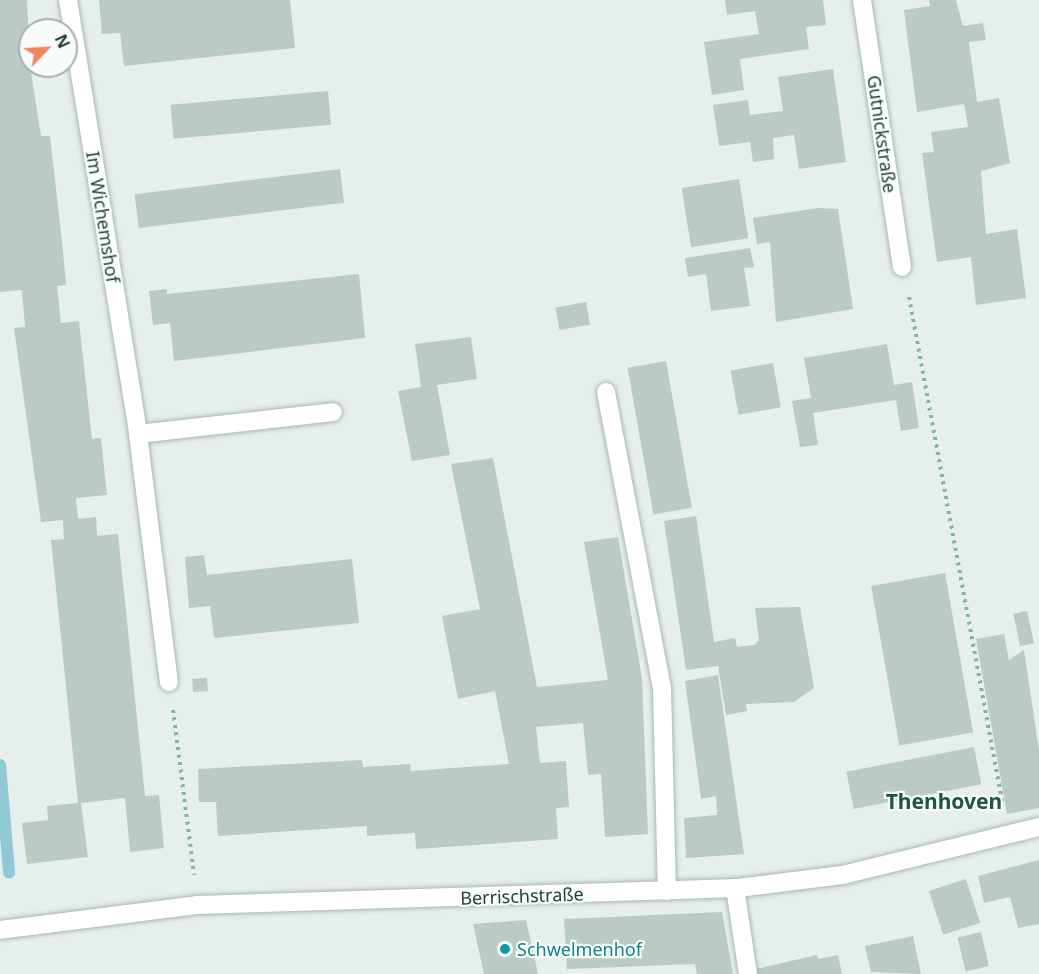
<!DOCTYPE html>
<html>
<head>
<meta charset="utf-8">
<style>
  body { margin:0 }
  #map { position:relative; width:1039px; height:974px; overflow:hidden; background:#e6efeb; font-family:"Noto Sans",sans-serif }
  div>[style] { position:absolute }
  [style*='--x'] { left:calc(var(--x)*1px); top:calc(var(--y)*1px); width:calc(var(--w)*1px); rotate:calc(var(--a)*1deg) }
  .stream>* { height:12px; margin:-6px; padding:0 6px; transform-origin:6px; border-radius:6px; background:#8ec9d4 }
  .building>* { inset:0; background:#bbcac4; transform-origin:0 0 }
  .path>* { height:4px; margin-top:-2px; transform-origin:0; background:repeating-linear-gradient(90deg,#86b3a5 0 3px,transparent 0 7.5px) }
  .roads { filter:drop-shadow(0 0 2px #a8b8b2) drop-shadow(0 0 2px #a8b8b2) }
  .service>* { height:18px; margin:-9px; padding:0 9px; transform-origin:9px; border-radius:9px; background:#fff }
  .minor>* { height:18px; margin:-9px; padding:0 9px; transform-origin:9px; border-radius:9px; background:#fff }
  .tertiary>* { height:18px; margin:-9px; padding:0 9px; transform-origin:9px; border-radius:9px; background:#fff }
  .dots>* { width:16px; height:16px; translate:-50% -50%; box-sizing:border-box; border:3px solid #f7fbf9; border-radius:50% }
  span { translate:-50% -50%; white-space:nowrap; text-align:center; line-height:1.15; -webkit-text-stroke:4.5px #f7fbf9; paint-order:stroke }
  .street-label { font-size:18px; color:#24423a }
  .culture-label { font-size:18px; color:#0d838f }
  .left { translate:0 -50%; text-align:left }
  .quarter-label { font-size:21px; color:#1f5548; font-weight:700 }
  .north { position:absolute; left:18px; top:18px; width:60px; height:60px; box-sizing:border-box; background:#f7fbf9; border:2px solid #a3b1ad; border-radius:50%; rotate:65deg; font-size:16px; font-weight:700; line-height:24px; text-align:center; color:#24423a }
  .north::after { content:''; display:block; margin:auto; width:21px; height:27px; background:#f4845f; clip-path:polygon(50% 0,100% 100%,50% 72%,0 100%) }
</style>
</head>
<body>
<div id="map">
  <div class="stream">
    <div style="--x:0;--y:765;--w:108;--a:85.2"></div>
  </div>
  <div class="building">
    <div style="clip-path:polygon(0 0,27px 0,30px 66px,41px 136px,50px 136px,63px 251px,66px 285px,57px 286px,61px 323px,79px 321px,92px 439px,101px 438px,107px 495px,76px 498px,78px 519px,96px 517px,97px 536px,118px 534px,145px 796px,159px 795px,164px 848px,130px 852px,125px 798px,81px 803px,88px 857px,27px 864px,22px 823px,48px 820px,47px 806px,78px 803px,51px 540px,64px 539px,63px 520px,41px 522px,14px 328px,25px 327px,22px 290px,0 292px)"></div>
    <div style="clip-path:polygon(99px 0,290px 0,295px 48px,124px 66px,120px 33px,102px 34px)"></div>
    <div style="clip-path:polygon(725px 0,823px 0,826px 25px,806px 27px,809px 49px,740px 59px,744px 90px,712px 95px,704px 42px,759px 34px,755px 11px,727px 15px)"></div>
    <div style="clip-path:polygon(929px 0,956px 0,963px 26px,983px 23px,986px 40px,969px 42px,977px 102px,999px 98px,1010px 163px,981px 171px,986px 234px,1017px 229px,1026px 298px,976px 305px,971px 257px,937px 262px,922px 153px,934px 152px,931px 132px,968px 127px,964px 104px,917px 112px,904px 10px,930px 6px)"></div>
    <div style="clip-path:polygon(833px 69px,846px 162px,799px 169px,794px 135px,773px 138px,774px 159px,753px 162px,750px 142px,719px 146px,713px 105px,748px 100px,750px 115px,783px 111px,778px 77px)"></div>
    <div style="left:328px;top:91px;width:34px;height:158px;rotate:85deg"></div>
    <div style="left:340px;top:169px;width:34px;height:207px;rotate:83deg"></div>
    <div style="left:739px;top:179px;width:60px;height:58px;rotate:81deg"></div>
    <div style="clip-path:polygon(818px 208px,838px 209px,853px 309px,776px 322px,770px 242px,757px 244px,753px 218px)"></div>
    <div style="clip-path:polygon(750px 248px,754px 267px,744px 268px,750px 306px,711px 311px,706px 274px,688px 277px,685px 258px)"></div>
    <div style="clip-path:polygon(359px 274px,365px 338px,174px 361px,170px 323px,153px 325px,149px 291px,167px 289px,167px 294px)"></div>
    <div style="left:586px;top:302px;width:23px;height:31px;rotate:80deg"></div>
    <div style="clip-path:polygon(471px 337px,477px 379px,437px 385px,450px 455px,412px 461px,398px 391px,421px 387px,415px 344px)"></div>
    <div style="clip-path:polygon(887px 344px,894px 385px,912px 382px,919px 428px,901px 431px,896px 400px,813px 413px,818px 445px,800px 447px,792px 401px,811px 398px,804px 358px)"></div>
    <div style="left:666px;top:361px;width:149px;height:39px;rotate:80deg"></div>
    <div style="left:773px;top:363px;width:45px;height:43px;rotate:80deg"></div>
    <div style="clip-path:polygon(493px 458px,537px 687px,608px 680px,584px 542px,618px 537px,642px 678px,648px 834px,605px 837px,601px 774px,588px 775px,583px 723px,536px 727px,540px 763px,566px 761px,569px 807px,556px 808px,558px 839px,416px 849px,415px 833px,367px 836px,367px 826px,218px 836px,216px 802px,199px 802px,198px 769px,362px 760px,363px 767px,410px 764px,411px 771px,509px 764px,495px 691px,458px 699px,442px 616px,480px 609px,451px 464px)"></div>
    <div style="clip-path:polygon(696px 516px,714px 642px,735px 638px,737px 647px,754px 645px,759px 640px,755px 608px,800px 607px,814px 688px,794px 702px,746px 704px,747px 711px,726px 715px,718px 666px,686px 670px,664px 521px)"></div>
    <div style="clip-path:polygon(204px 555px,207px 575px,352px 559px,359px 623px,214px 638px,210px 606px,189px 608px,185px 557px)"></div>
    <div style="left:945px;top:573px;width:162px;height:75px;rotate:80deg"></div>
    <div style="left:1027px;top:611px;width:33px;height:14px;rotate:78deg"></div>
    <div style="clip-path:polygon(1004px 634px,1009px 660px,1024px 650px,1039px 750px,1039px 808px,1007px 814px,976px 639px)"></div>
    <div style="clip-path:polygon(718px 675px,744px 854px,686px 858px,684px 818px,717px 815px,716px 796px,701px 799px,685px 681px)"></div>
    <div style="left:207px;top:678px;width:13px;height:15px;rotate:86deg"></div>
    <div style="left:974px;top:747px;width:38px;height:130px;rotate:79deg"></div>
    <div style="clip-path:polygon(1039px 860px,1039px 924px,1018px 928px,1010px 897px,984px 903px,978px 876px)"></div>
    <div style="left:966px;top:879px;width:46px;height:39px;rotate:72deg"></div>
    <div style="clip-path:polygon(722px 912px,733px 974px,697px 974px,695px 964px,567px 969px,564px 919px)"></div>
    <div style="clip-path:polygon(526px 920px,538px 974px,484px 974px,473px 924px)"></div>
    <div style="left:981px;top:932px;width:35px;height:24px;rotate:77deg"></div>
    <div style="clip-path:polygon(913px 936px,921px 974px,871px 972px,865px 946px)"></div>
    <div style="clip-path:polygon(817px 955px,818px 959px,838px 955px,842px 974px,758px 974px,756px 969px)"></div>
  </div>
  <div class="path">
    <div style="--x:909;--y:297;--w:518;--a:79.54"></div>
    <div style="--x:173;--y:710;--w:166;--a:82.7"></div>
  </div>
  <div class="roads">
    <div class="service">
      <div style="--x:862;--y:0;--w:270;--a:81.5"></div>
      <div style="--x:606;--y:392;--w:301;--a:79.3"></div>
      <div style="--x:662;--y:688;--w:203;--a:88.6"></div>
      <div style="--x:138;--y:434;--w:196;--a:-6.4"></div>
      <div style="--x:735;--y:888;--w:87;--a:81.4"></div>
    </div>
    <div class="minor">
      <div style="--x:68;--y:0;--w:440;--a:80.8"></div>
      <div style="--x:138;--y:434;--w:250;--a:82.9"></div>
    </div>
    <div class="tertiary">
      <div style="--x:0;--y:930;--w:199;--a:-7.2"></div>
      <div style="--x:197;--y:905;--w:541;--a:-1.8"></div>
      <div style="--x:738;--y:888;--w:105;--a:-7.1"></div>
      <div style="--x:842;--y:875;--w:203;--a:-13.7"></div>
    </div>
  </div>
  <div class="dots">
    <div style="left:505px;top:949px;background:#0f9aa8"></div>
  </div>
  <div class="street-label">
    <span style="left:882px;top:134px;rotate:82deg">Gutnickstraße</span>
    <span style="left:103px;top:217px;rotate:81deg">Im Wichemshof</span>
    <span style="left:522px;top:896px;rotate:-2deg">Berrischstraße</span>
  </div>
  <div class="culture-label">
    <span class="left" style="left:517px;top:949px">Schwelmenhof</span>
  </div>
  <div class="quarter-label">
    <span style="left:944px;top:801px">Thenhoven</span>
  </div>
  <div class="north">N</div>
</div>
</body>
</html>
